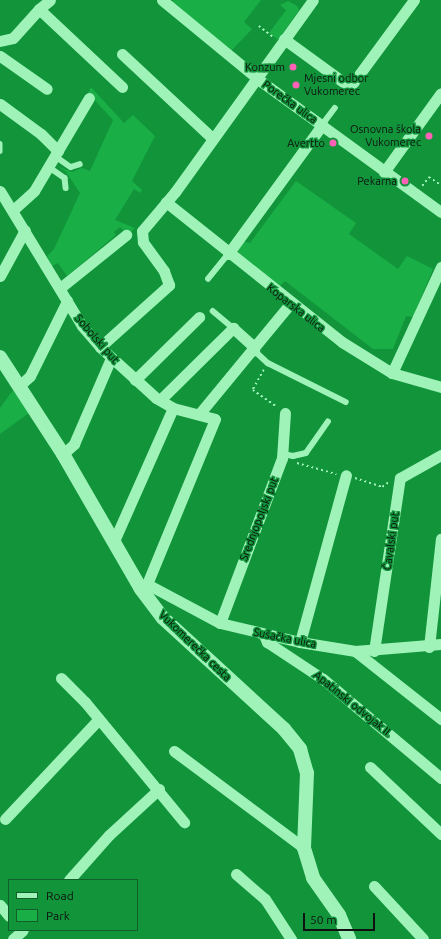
<!DOCTYPE html>
<html>
<head>
<meta charset="utf-8">
<style>
  body { margin:0 }
  #map { position:relative; width:441px; height:939px; overflow:hidden; background:#11943a; font-family:Ubuntu,sans-serif }
  div>[style] { position:absolute }
  [style*='--x'] { left:calc(var(--x)*1px); top:calc(var(--y)*1px); width:calc(var(--w)*1px); rotate:calc(var(--a)*1deg) }
  .green>* { inset:0; background:#19ae46 }
  .path>* { height:1.5px; margin-top:-0.75px; transform-origin:0; background:repeating-linear-gradient(90deg,#9ff3b8 0 2px,transparent 0 5px) }
  .service>* { height:5.5px; margin:-2.75px; padding:0 2.75px; transform-origin:2.75px; border-radius:2.75px; background:#9ff3b8 }
  .minor>* { height:11px; margin:-5.5px; padding:0 5.5px; transform-origin:5.5px; border-radius:5.5px; background:#9ff3b8 }
  .tertiary>* { height:14px; margin:-7px; padding:0 7px; transform-origin:7px; border-radius:7px; background:#9ff3b8 }
  .dots>* { width:11px; height:11px; translate:-50% -50%; box-sizing:border-box; border:2px solid #11943a; border-radius:50% }
  span { translate:-50% -50%; white-space:nowrap; text-align:center; line-height:1.15; -webkit-text-stroke:3px #11943a; paint-order:stroke }
  .poi-label { font-size:11px; color:#111 }
  .right { translate:-100% -50%; text-align:right }
  .left { translate:0 -50%; text-align:left }
  .street-label { font-size:11px; color:#111 }
  .legend { position:absolute; left:8px; top:879px; width:130px; height:52px; box-sizing:border-box; background:#11943a; border:1px solid #11602a; margin:0; padding:5px 7px; list-style:none; font-size:12px; color:#111 }
  .legend li { display:flex; align-items:center; gap:8px; height:20px }
  .legend b { width:20px; border:1px solid #11602a }
  .scale { position:absolute; left:303px; top:913px; width:72px; height:18px; box-sizing:border-box; border:2px solid #111; border-top:0; padding-left:5px; font-size:12px; line-height:14px; white-space:nowrap; color:#111; -webkit-text-stroke:3px #11943a; paint-order:stroke }
</style>
</head>
<body>
<div id="map">
  <div class="green">
    <div style="clip-path:polygon(174px 0,261px 0,244px 22px,252px 29px,231px 51px,170px 4px)"></div>
    <div style="clip-path:polygon(288px 1px,297px 6px,299px 10px,278px 40px,269px 33px,286px 10px,280px 5px)"></div>
    <div style="clip-path:polygon(91px 87px,124px 123px,133px 115px,155px 136px,132px 181px,142px 190px,140px 193px,134px 189px,115px 220px,135px 228px,128px 235px,120px 227px,114px 232px,116px 235px,67px 276px,58px 263px,52px 266px,47px 256px,54px 249px,80px 193px,66px 172px,57px 166px,72px 172px,82px 168px,90px 171px,113px 120px,88px 93px)"></div>
    <div style="clip-path:polygon(296px 181px,356px 223px,349px 234px,398px 269px,407px 256px,433px 269px,413px 317px,406px 316px,393px 349px,373px 349px,285px 281px,278px 288px,240px 255px,238px 251px,242px 241px,250px 243px)"></div>
    <div style="clip-path:polygon(13px 390px,29px 413px,0 434px,0 408px)"></div>
  </div>
  <div class="path">
    <div style="--x:259;--y:26;--w:18;--a:38"></div>
    <div style="--x:422;--y:186;--w:11;--a:-52"></div>
    <div style="--x:429;--y:177;--w:14;--a:34"></div>
    <div style="--x:264;--y:370;--w:23;--a:119"></div>
    <div style="--x:253;--y:390;--w:29;--a:35"></div>
    <div style="--x:297;--y:463;--w:41;--a:15.8"></div>
    <div style="--x:355;--y:478;--w:28;--a:18"></div>
    <div style="--x:382;--y:487;--w:9;--a:-36"></div>
  </div>
  <div class="service">
    <div style="--x:322;--y:125;--w:21;--a:-53"></div>
    <div style="--x:0;--y:144;--w:7;--a:90"></div>
    <div style="--x:55;--y:156;--w:19;--a:35"></div>
    <div style="--x:71;--y:167;--w:9;--a:-18"></div>
    <div style="--x:49;--y:167;--w:19;--a:35"></div>
    <div style="--x:65;--y:178;--w:10;--a:84"></div>
    <div style="--x:208;--y:279;--w:32;--a:-51"></div>
    <div style="--x:213;--y:311;--w:26;--a:40"></div>
    <div style="--x:254;--y:350;--w:19;--a:43"></div>
    <div style="--x:268;--y:363;--w:87;--a:26.6"></div>
    <div style="--x:283;--y:454;--w:10;--a:11"></div>
    <div style="--x:293;--y:456;--w:13;--a:-13"></div>
    <div style="--x:306;--y:453;--w:38;--a:-55"></div>
  </div>
  <div class="minor">
    <div style="--x:162;--y:0;--w:129;--a:39.4"></div>
    <div style="--x:262;--y:82;--w:221;--a:36"></div>
    <div style="--x:39;--y:9;--w:14;--a:-39"></div>
    <div style="--x:284;--y:39;--w:82;--a:36"></div>
    <div style="--x:350;--y:87;--w:108;--a:-53.7"></div>
    <div style="--x:0;--y:41;--w:13;--a:-13"></div>
    <div style="--x:13;--y:38;--w:39;--a:-48"></div>
    <div style="--x:39;--y:9;--w:114;--a:43.2"></div>
    <div style="--x:122;--y:54;--w:123;--a:43"></div>
    <div style="--x:0;--y:56;--w:57;--a:35.1"></div>
    <div style="--x:0;--y:104;--w:51;--a:36.2"></div>
    <div style="--x:41;--y:134;--w:24;--a:45"></div>
    <div style="--x:384;--y:172;--w:97;--a:-54.2"></div>
    <div style="--x:0;--y:191;--w:158;--a:58.7"></div>
    <div style="--x:82;--y:326;--w:28;--a:49"></div>
    <div style="--x:100;--y:347;--w:76;--a:42.3"></div>
    <div style="--x:156;--y:398;--w:20;--a:30"></div>
    <div style="--x:173;--y:408;--w:43;--a:14.7"></div>
    <div style="--x:215;--y:419;--w:178;--a:112.4"></div>
    <div style="--x:166;--y:202;--w:225;--a:38.5"></div>
    <div style="--x:342;--y:342;--w:59;--a:31.8"></div>
    <div style="--x:392;--y:373;--w:51;--a:15.9"></div>
    <div style="--x:13;--y:210;--w:28;--a:-42"></div>
    <div style="--x:34;--y:191;--w:108;--a:-59.4"></div>
    <div style="--x:228;--y:254;--w:160;--a:-53.9"></div>
    <div style="--x:0;--y:276;--w:52;--a:-61.5"></div>
    <div style="--x:60;--y:288;--w:85;--a:-38.8"></div>
    <div style="--x:100;--y:347;--w:93;--a:-41.9"></div>
    <div style="--x:169;--y:285;--w:15;--a:-110"></div>
    <div style="--x:164;--y:271;--w:36;--a:-126"></div>
    <div style="--x:143;--y:242;--w:11;--a:-95"></div>
    <div style="--x:142;--y:231;--w:51;--a:-49.8"></div>
    <div style="--x:175;--y:192;--w:236;--a:-54.3"></div>
    <div style="--x:392;--y:373;--w:117;--a:-65.2"></div>
    <div style="--x:135;--y:380;--w:90;--a:-44.5"></div>
    <div style="--x:20;--y:385;--w:13;--a:-42"></div>
    <div style="--x:30;--y:376;--w:84;--a:-63.7"></div>
    <div style="--x:160;--y:400;--w:103;--a:-44.6"></div>
    <div style="--x:233;--y:328;--w:24;--a:42"></div>
    <div style="--x:251;--y:344;--w:7;--a:63"></div>
    <div style="--x:200;--y:413;--w:141;--a:-50.5"></div>
    <div style="--x:63;--y:454;--w:15;--a:-42"></div>
    <div style="--x:74;--y:444;--w:94;--a:-66.7"></div>
    <div style="--x:114;--y:541;--w:145;--a:-66.1"></div>
    <div style="--x:142;--y:588;--w:6;--a:-39"></div>
    <div style="--x:147;--y:584;--w:83;--a:28.1"></div>
    <div style="--x:220;--y:623;--w:82;--a:13.4"></div>
    <div style="--x:300;--y:642;--w:56;--a:9.3"></div>
    <div style="--x:355;--y:651;--w:86;--a:-4.7"></div>
    <div style="--x:220;--y:623;--w:176;--a:-69.4"></div>
    <div style="--x:282;--y:458;--w:45;--a:-86.2"></div>
    <div style="--x:264;--y:635;--w:8;--a:67"></div>
    <div style="--x:267;--y:642;--w:67;--a:33.5"></div>
    <div style="--x:323;--y:679;--w:154;--a:40"></div>
    <div style="--x:300;--y:642;--w:173;--a:-74.6"></div>
    <div style="--x:429;--y:647;--w:109;--a:-83.7"></div>
    <div style="--x:355;--y:651;--w:110;--a:38.3"></div>
    <div style="--x:374;--y:651;--w:175;--a:-81.5"></div>
    <div style="--x:400;--y:478;--w:47;--a:-29.3"></div>
    <div style="--x:61;--y:678;--w:34;--a:45"></div>
    <div style="--x:85;--y:702;--w:156;--a:50.5"></div>
    <div style="--x:174;--y:751;--w:162;--a:36.7"></div>
    <div style="--x:370;--y:767;--w:98;--a:43.3"></div>
    <div style="--x:5;--y:819;--w:137;--a:-46.8"></div>
    <div style="--x:236;--y:874;--w:38;--a:41"></div>
    <div style="--x:265;--y:899;--w:48;--a:57"></div>
    <div style="--x:69;--y:880;--w:60;--a:-48.4"></div>
    <div style="--x:109;--y:835;--w:68;--a:-42.6"></div>
    <div style="--x:374;--y:886;--w:72;--a:47.2"></div>
    <div style="--x:0;--y:905;--w:14;--a:51"></div>
    <div style="--x:13;--y:939;--w:13;--a:-42"></div>
  </div>
  <div class="tertiary">
    <div style="--x:0;--y:357;--w:116;--a:57"></div>
    <div style="--x:63;--y:454;--w:156;--a:60"></div>
    <div style="--x:141;--y:589;--w:36;--a:53"></div>
    <div style="--x:163;--y:618;--w:164;--a:42.5"></div>
    <div style="--x:284;--y:729;--w:26;--a:51"></div>
    <div style="--x:300;--y:749;--w:25;--a:74"></div>
    <div style="--x:307;--y:773;--w:75;--a:92.3"></div>
    <div style="--x:304;--y:848;--w:31;--a:73"></div>
    <div style="--x:313;--y:878;--w:45;--a:54.9"></div>
    <div style="--x:339;--y:915;--w:26;--a:67"></div>
  </div>
  <div class="dots">
    <div style="left:293px;top:67px;background:#ff61b6"></div>
    <div style="left:296px;top:85px;background:#ff61b6"></div>
    <div style="left:429px;top:136px;background:#ff61b6"></div>
    <div style="left:333px;top:143px;background:#ff61b6"></div>
    <div style="left:405px;top:181px;background:#ff61b6"></div>
  </div>
  <div class="poi-label">
    <span class="right" style="left:285px;top:67px">Konzum</span>
    <span class="left" style="left:304px;top:85px">Mjesni odbor<br>Vukomerec</span>
    <span class="right" style="left:421px;top:136px">Osnovna škola<br>Vukomerec</span>
    <span class="right" style="left:325px;top:143px">Avertto</span>
    <span class="right" style="left:397px;top:181px">Pekarna</span>
  </div>
  <div class="street-label">
    <span style="left:290px;top:102px;rotate:36deg">Porečka ulica</span>
    <span style="left:296px;top:308px;rotate:38deg">Koparska ulica</span>
    <span style="left:97px;top:339px;rotate:49deg">Sobolski put</span>
    <span style="left:259px;top:519px;rotate:-69deg">Srednjopoljski put</span>
    <span style="left:391px;top:541px;rotate:-82deg">Čavalski put</span>
    <span style="left:285px;top:638px;rotate:11deg">Sušačka ulica</span>
    <span style="left:195px;top:646px;rotate:44deg">Vukomerečka cesta</span>
    <span style="left:353px;top:704px;rotate:39deg">Apatinski odvojak II.</span>
  </div>
  <ul class="legend">
  <li><b style="height:5px;background:#9ff3b8"></b>Road</li>
  <li><b style="height:11px;background:#19ae46"></b>Park</li>
  </ul>
  <div class="scale">50 m</div>
</div>
</body>
</html>
